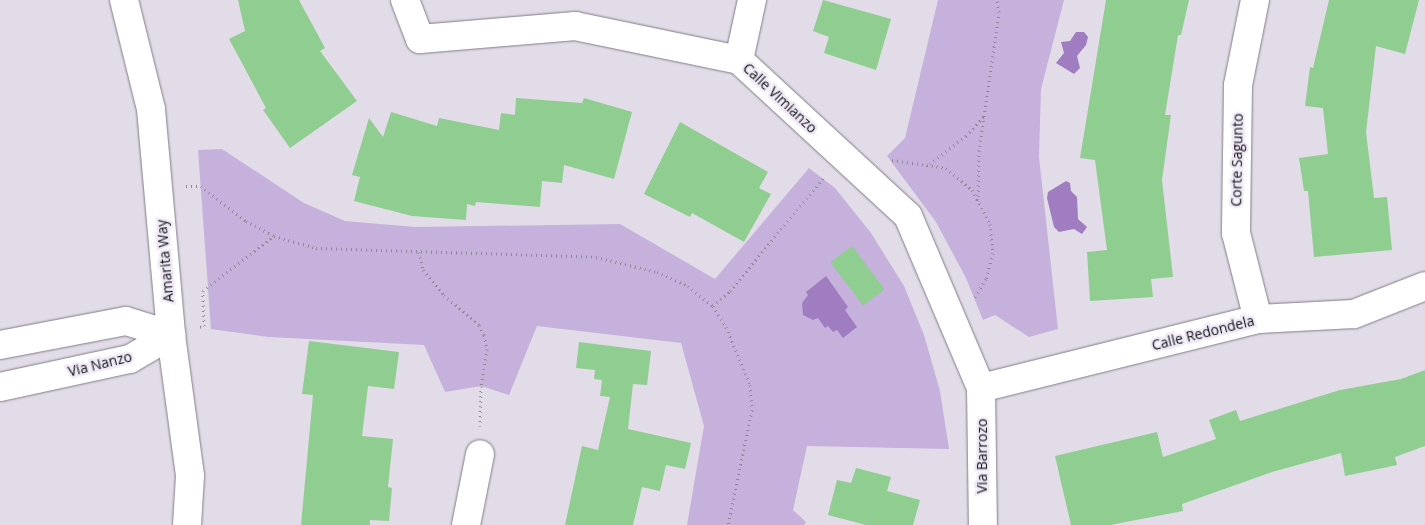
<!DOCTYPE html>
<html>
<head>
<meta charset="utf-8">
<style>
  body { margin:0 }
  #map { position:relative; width:1425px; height:525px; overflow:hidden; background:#e2dce8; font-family:"Open Sans",sans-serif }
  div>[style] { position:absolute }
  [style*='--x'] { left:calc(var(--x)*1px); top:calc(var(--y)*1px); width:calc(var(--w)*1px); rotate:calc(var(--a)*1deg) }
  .green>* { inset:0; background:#c5b1dc }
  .water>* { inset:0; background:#9f7dc0 }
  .building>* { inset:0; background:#90cd90; transform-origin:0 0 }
  .path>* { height:3px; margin-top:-1.5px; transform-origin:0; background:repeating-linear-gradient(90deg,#8d8992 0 1px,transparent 0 5px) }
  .roads { filter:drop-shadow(0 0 1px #827d88) drop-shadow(0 0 1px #827d88) }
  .minor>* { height:28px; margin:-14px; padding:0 14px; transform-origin:14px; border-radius:14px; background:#fff }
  span { translate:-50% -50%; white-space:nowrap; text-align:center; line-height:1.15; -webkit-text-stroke:5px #efe9f6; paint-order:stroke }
  .street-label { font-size:14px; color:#121014 }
</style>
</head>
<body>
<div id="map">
  <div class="green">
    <div style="clip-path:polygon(938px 0,1064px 0,1041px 89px,1039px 157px,1058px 329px,1029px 337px,995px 315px,983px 320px,966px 278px,936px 222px,887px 156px,905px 138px)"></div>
    <div style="clip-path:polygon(222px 149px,304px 203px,345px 221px,415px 227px,620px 224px,715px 279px,809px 168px,835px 188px,871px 233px,904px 286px,924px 335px,940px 391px,949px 449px,807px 446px,793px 510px,806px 522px,804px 525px,687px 525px,704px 426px,681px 343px,537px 326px,509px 395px,481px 386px,445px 392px,424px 345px,269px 337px,211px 329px,198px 150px)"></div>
  </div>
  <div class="water">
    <div style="clip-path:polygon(1076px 32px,1084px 32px,1088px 37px,1086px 45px,1077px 56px,1080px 68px,1074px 74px,1056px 63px,1064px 53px,1061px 42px,1070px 41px)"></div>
    <div style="clip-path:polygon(1066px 181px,1070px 183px,1071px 191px,1077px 197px,1078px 219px,1087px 227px,1082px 234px,1074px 229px,1059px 232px,1054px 227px,1047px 198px,1048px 192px)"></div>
    <div style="clip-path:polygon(826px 276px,848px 307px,845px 310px,857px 327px,843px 338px,837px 330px,833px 332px,828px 326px,825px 328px,818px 318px,813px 320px,803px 315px,802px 303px,808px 295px,806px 292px)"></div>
  </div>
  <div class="building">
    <div style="clip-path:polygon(238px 0,299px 0,325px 48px,320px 51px,357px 101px,290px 148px,263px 110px,266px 108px,229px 39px,245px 31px)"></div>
    <div style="clip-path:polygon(823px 0,891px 19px,876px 70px,824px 53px,829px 37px,813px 31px)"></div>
    <div style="clip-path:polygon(1106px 0,1189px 0,1181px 35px,1178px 35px,1165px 115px,1171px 115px,1162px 180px,1173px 277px,1151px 279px,1153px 297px,1090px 301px,1087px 252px,1107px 250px,1095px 160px,1080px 158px)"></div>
    <div style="clip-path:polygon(1329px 0,1419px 0,1405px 54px,1376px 46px,1366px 132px,1374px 198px,1387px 197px,1392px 250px,1314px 257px,1308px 191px,1304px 191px,1299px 158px,1328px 154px,1323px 108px,1305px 106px,1310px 67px,1313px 68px)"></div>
    <div style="clip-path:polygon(516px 98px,582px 103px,584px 98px,632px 112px,614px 179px,564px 165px,562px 183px,542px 181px,540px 207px,476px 202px,475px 206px,467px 204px,466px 220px,412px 216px,354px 201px,360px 177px,352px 175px,369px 118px,383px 137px,391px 112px,437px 126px,439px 118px,499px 130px,501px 113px,515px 115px)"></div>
    <div style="clip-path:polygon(680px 122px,768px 172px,759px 188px,771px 194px,744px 242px,692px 213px,690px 217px,644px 194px)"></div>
    <div style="left:852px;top:246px;width:54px;height:27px;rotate:53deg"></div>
    <div style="clip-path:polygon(309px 341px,399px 352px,394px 389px,368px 386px,362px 436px,393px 439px,388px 487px,392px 488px,389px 521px,370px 520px,370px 525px,301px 525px,313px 395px,302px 394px)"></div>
    <div style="clip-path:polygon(579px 342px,651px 351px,647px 385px,633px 384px,628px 429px,691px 443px,685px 469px,666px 465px,660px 491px,642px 487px,633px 525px,565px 525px,582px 446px,598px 450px,610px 397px,600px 396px,602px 380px,594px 379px,595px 370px,576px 368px)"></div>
    <div style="clip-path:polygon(1425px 370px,1425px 446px,1395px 457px,1397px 465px,1345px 476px,1341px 453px,1272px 472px,1182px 504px,1183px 511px,1110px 525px,1071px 525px,1055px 456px,1157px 432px,1163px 457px,1216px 439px,1209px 420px,1236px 410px,1240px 421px,1340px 390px,1401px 379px)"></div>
    <div style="clip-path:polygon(856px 468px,891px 477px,887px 491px,920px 500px,913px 525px,866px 525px,828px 515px,837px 480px,851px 483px)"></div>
  </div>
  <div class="path">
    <div style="--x:892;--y:160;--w:55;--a:8.4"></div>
    <div style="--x:946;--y:168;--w:34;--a:40"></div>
    <div style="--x:972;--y:190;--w:38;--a:62"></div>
    <div style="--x:990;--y:224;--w:29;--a:84"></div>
    <div style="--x:993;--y:253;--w:27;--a:105"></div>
    <div style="--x:986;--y:279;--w:22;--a:122"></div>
    <div style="--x:930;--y:164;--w:46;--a:-37.9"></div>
    <div style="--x:966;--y:136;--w:28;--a:-48"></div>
    <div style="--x:186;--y:186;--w:15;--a:0"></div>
    <div style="--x:201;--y:186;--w:57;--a:37.9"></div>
    <div style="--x:246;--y:221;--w:32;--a:28"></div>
    <div style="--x:274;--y:236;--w:44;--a:15.9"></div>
    <div style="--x:316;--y:248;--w:280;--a:1.8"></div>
    <div style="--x:596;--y:257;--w:63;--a:13.8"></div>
    <div style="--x:657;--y:272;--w:34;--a:24"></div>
    <div style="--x:688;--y:286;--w:32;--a:39"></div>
    <div style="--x:713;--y:306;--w:25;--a:58"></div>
    <div style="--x:726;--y:327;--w:63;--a:67.5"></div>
    <div style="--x:750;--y:385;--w:25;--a:85"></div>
    <div style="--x:752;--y:410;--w:117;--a:101.8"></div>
    <div style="--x:978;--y:201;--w:50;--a:-88.9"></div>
    <div style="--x:979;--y:151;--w:140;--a:-81.8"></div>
    <div style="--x:999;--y:12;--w:12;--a:-99"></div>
    <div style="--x:419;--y:252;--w:18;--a:77"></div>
    <div style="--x:423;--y:270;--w:33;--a:50"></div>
    <div style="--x:444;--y:295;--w:46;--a:40.6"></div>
    <div style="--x:479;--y:325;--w:11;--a:63"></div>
    <div style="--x:484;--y:335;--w:14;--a:78"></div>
    <div style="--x:487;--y:349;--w:37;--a:99"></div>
    <div style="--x:481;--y:386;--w:40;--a:91.4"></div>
    <div style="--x:713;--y:306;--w:23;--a:-41"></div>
    <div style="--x:730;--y:291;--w:146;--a:-50.5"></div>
    <div style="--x:200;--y:327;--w:4;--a:-14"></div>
    <div style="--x:204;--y:326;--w:35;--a:-92"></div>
    <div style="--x:203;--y:291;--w:90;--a:-37.8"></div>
  </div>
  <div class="roads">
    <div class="minor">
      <div style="--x:124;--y:0;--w:112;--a:76.1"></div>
      <div style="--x:151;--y:109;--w:227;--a:84.9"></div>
      <div style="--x:171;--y:335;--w:142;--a:82.3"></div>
      <div style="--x:190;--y:476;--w:49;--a:93.5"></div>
      <div style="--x:405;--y:0;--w:42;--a:69"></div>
      <div style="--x:420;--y:39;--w:156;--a:-4.8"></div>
      <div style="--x:575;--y:26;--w:167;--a:11.7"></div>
      <div style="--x:739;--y:60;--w:230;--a:42.7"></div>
      <div style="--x:908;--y:216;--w:187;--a:67"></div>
      <div style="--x:981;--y:388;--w:137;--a:89.2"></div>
      <div style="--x:1255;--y:0;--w:87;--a:101.3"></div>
      <div style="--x:1238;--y:85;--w:148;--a:90.8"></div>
      <div style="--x:1236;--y:233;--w:89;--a:75.7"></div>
      <div style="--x:739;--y:60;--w:61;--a:-77.8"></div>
      <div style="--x:0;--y:345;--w:128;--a:-10.8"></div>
      <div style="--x:126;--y:321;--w:47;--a:17.3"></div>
      <div style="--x:0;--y:387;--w:133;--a:-12.2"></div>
      <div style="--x:130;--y:359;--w:48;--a:-30.3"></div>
      <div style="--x:981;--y:388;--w:285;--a:-14"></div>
      <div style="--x:1258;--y:319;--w:96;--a:-3"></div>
      <div style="--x:1354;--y:314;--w:76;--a:-21.5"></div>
      <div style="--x:466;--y:525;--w:72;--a:-78.8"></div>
    </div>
  </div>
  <div class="street-label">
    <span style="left:780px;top:98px;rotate:43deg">Calle Vimianzo</span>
    <span style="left:1237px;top:160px;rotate:-89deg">Corte Sagunto</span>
    <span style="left:165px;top:261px;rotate:-95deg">Amarita Way</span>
    <span style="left:1203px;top:333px;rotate:-14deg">Calle Redondela</span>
    <span style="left:100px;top:364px;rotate:-14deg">Via Nanzo</span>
    <span style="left:982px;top:456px;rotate:-90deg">Via Barrozo</span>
  </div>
</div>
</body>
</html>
